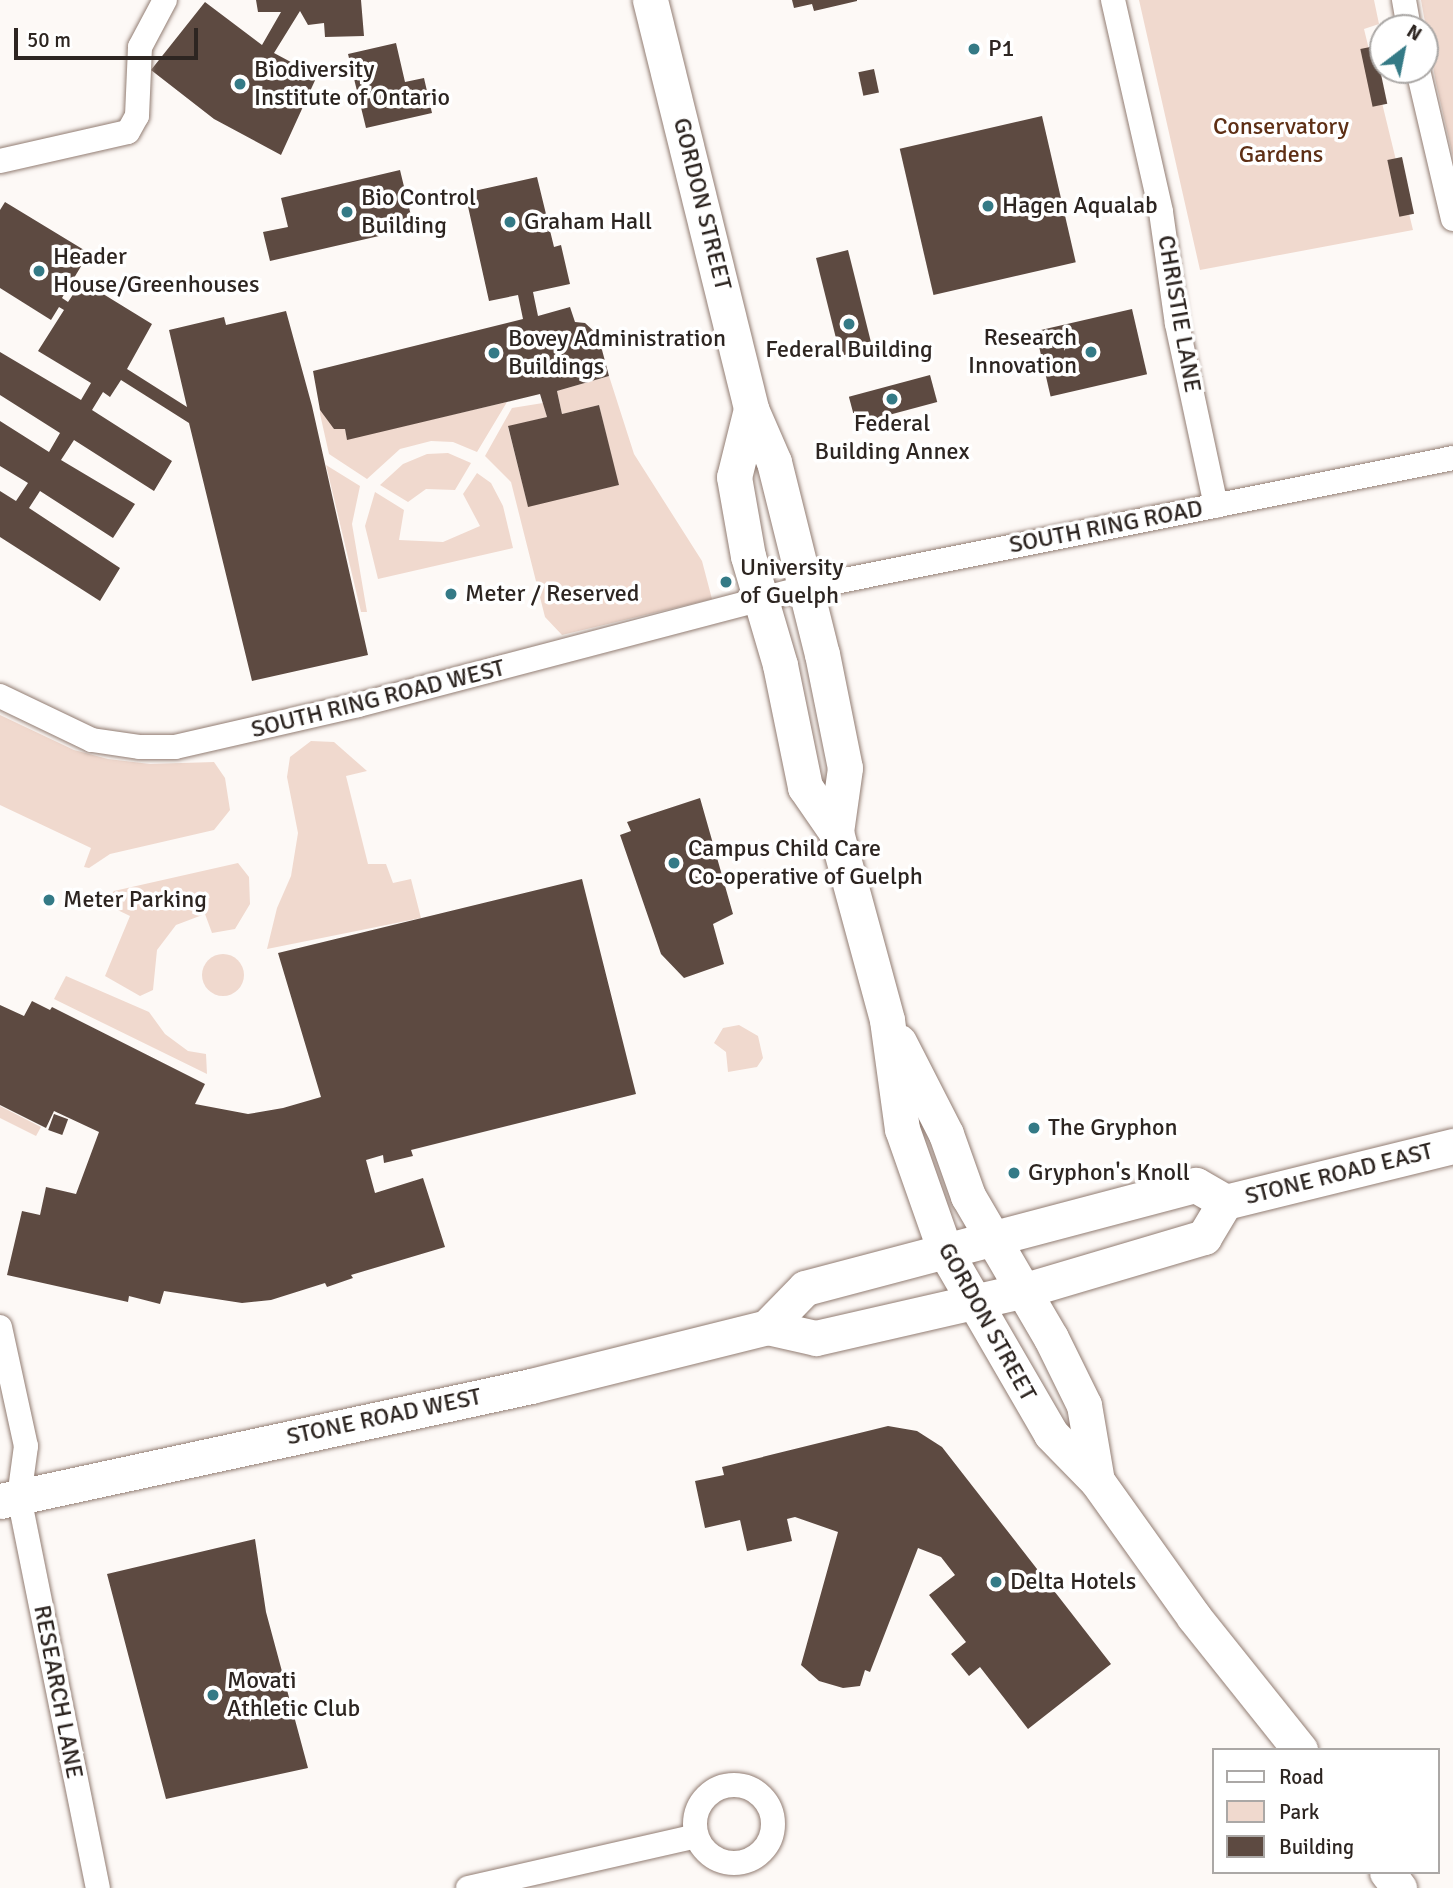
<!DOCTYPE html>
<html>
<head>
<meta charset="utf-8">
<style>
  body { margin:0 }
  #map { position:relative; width:1453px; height:1888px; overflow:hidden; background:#fdf9f6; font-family:Signika,sans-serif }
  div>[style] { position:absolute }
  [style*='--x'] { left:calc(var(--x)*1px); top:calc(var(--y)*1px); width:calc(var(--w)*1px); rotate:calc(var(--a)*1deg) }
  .green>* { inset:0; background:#f0d9ce }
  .round { border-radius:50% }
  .building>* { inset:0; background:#5d4a41; transform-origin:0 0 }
  .roads { filter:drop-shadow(0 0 2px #927d73) drop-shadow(0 0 2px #927d73) }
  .minor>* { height:24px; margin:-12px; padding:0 12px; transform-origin:12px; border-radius:12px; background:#fff }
  .minor>.ring { margin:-12px; padding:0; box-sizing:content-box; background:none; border:24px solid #fff; border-radius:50% }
  .secondary>* { height:35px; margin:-17.5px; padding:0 17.5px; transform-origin:17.5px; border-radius:17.5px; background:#fff }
  .dots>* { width:19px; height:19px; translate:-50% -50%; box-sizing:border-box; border:4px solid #fff; border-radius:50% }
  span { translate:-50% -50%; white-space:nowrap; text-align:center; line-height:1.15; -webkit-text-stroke:7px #fff; paint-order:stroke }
  .poi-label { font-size:24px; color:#2d2521 }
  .left { translate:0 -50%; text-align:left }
  .right { translate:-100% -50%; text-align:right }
  .park-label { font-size:24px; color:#5e2f15 }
  .street-label { font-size:24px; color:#2d2521 }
  .legend { position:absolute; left:1212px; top:1748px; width:228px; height:126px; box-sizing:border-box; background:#fff; border:2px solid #aba8a6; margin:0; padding:9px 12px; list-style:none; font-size:21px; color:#2d2521 }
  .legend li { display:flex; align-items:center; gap:14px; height:35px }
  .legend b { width:35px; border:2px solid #aba8a6 }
  .north { position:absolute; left:1369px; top:14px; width:70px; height:70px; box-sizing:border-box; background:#fff; border:2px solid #aba8a6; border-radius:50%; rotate:32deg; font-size:19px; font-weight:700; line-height:28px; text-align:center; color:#2d2521 }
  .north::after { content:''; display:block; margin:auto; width:24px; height:32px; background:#347a86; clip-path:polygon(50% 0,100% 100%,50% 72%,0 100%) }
  .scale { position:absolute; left:14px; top:28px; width:184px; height:32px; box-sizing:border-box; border:4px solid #2d2521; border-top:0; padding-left:9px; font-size:21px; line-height:24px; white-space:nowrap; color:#2d2521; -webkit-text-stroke:5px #fff; paint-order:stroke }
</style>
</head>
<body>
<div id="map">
  <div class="green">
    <div style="clip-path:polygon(1139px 0,1374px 0,1379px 24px,1364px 29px,1413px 230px,1200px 270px)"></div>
    <div style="clip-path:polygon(1421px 0,1453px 0,1453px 157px,1436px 83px)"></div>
    <div style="clip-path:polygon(609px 376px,634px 454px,702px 561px,712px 599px,562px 635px,545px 617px,511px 482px,485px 456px,512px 408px,543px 403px,547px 417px,508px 427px,528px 506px,618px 485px,599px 405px,562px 414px,557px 391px)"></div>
    <div style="clip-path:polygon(507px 402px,477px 452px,453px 442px,431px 441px,400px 449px,367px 479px,329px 454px,320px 414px,320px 410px,329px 417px,334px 429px,345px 429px,347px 439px)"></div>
    <div style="clip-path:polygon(448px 453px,471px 463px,455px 490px,426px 489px,408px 502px,380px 485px,403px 464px,427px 454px)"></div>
    <div style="clip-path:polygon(326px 465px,360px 486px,352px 524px,367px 612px,361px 612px)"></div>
    <div style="clip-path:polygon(477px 473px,491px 483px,503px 506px,513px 548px,378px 579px,365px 526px,375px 492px,404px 510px,399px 540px,443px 542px,480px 526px,463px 494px)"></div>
    <div style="clip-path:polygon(0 715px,74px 750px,108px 759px,150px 764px,214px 762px,225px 778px,230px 810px,214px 830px,110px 854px,89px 868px,84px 867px,91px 848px,0 805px)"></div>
    <div style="clip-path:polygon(311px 741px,334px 742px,367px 771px,346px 776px,368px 864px,386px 864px,393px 883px,411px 879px,421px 918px,267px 949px,277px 908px,291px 876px,298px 833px,287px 777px,290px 757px)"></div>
    <div style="clip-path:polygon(238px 863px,249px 877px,250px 904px,235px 929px,212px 933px,205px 914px,176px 925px,157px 950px,153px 990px,140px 996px,105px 976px,130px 916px,103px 903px,114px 891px)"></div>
    <div class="round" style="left:202px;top:954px;width:42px;height:42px"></div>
    <div style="clip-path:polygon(66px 976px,149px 1012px,165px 1034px,188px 1051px,206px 1054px,207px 1074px,54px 999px)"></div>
    <div style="clip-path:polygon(739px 1025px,758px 1036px,763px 1058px,757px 1067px,728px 1072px,726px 1052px,714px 1043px,723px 1028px)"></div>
    <div style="clip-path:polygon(0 1106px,41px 1127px,36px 1136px,0 1118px)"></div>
  </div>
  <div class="building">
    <div style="clip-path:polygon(256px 0,361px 0,364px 36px,325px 37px,324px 23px,308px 25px,300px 11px,274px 53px,317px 76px,281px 155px,214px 119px,151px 70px,205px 2px,262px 45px,281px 12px,258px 12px)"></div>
    <div style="clip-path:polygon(792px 0,857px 0,857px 1px,814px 11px,812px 4px,794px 8px)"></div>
    <div style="clip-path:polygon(396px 43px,405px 82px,424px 78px,432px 113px,366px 128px,348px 54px)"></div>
    <div style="left:1375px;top:46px;width:59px;height:15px;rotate:78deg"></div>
    <div style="left:874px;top:69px;width:24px;height:16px;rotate:78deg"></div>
    <div style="left:1042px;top:116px;width:150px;height:146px;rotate:77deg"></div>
    <div style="left:1402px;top:157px;width:58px;height:15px;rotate:78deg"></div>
    <div style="clip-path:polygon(400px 170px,414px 228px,270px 261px,263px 232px,288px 227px,281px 198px)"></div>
    <div style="clip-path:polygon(537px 177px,554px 247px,561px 245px,570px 284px,533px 292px,538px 316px,570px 307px,575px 322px,585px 323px,598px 335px,609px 376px,557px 391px,562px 414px,599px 405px,619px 485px,528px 507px,508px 426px,547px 417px,540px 394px,347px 440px,345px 429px,334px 429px,320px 410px,313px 371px,523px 319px,518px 295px,489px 301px,465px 193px)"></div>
    <div style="clip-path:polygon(5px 202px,89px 253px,62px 298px,68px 302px,82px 281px,152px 324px,127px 369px,187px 407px,169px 330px,224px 317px,226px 325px,286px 311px,312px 406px,368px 655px,252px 681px,189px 423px,121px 380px,110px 397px,103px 392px,92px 410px,172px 461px,154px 491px,74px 440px,61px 460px,135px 504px,113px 538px,40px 491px,29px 508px,120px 568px,100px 601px,0 537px,0 491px,16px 501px,28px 483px,0 466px,0 421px,49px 452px,60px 433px,0 395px,0 352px,81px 400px,91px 383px,38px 351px,64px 310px,59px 307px,51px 320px,0 288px,0 210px)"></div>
    <div style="left:848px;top:250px;width:101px;height:33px;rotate:76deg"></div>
    <div style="left:1132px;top:309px;width:67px;height:99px;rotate:77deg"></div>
    <div style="left:930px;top:375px;width:28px;height:84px;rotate:75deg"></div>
    <div style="clip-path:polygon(700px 798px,733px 914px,713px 924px,724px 964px,684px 978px,661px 954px,620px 835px,631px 831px,627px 822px)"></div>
    <div style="clip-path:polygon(582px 879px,636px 1094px,411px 1150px,413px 1156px,384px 1163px,383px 1155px,366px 1160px,375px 1193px,423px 1178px,445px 1247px,351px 1275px,353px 1278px,327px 1287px,325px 1283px,271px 1300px,242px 1303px,164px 1291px,160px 1304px,129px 1296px,128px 1302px,7px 1275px,22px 1211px,40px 1215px,46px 1187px,76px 1194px,99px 1132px,54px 1111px,46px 1128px,0 1105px,0 1005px,24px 1016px,32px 1001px,50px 1010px,52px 1007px,205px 1084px,195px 1104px,248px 1114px,283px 1108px,321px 1097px,278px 953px)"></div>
    <div style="left:54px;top:1114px;width:15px;height:17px;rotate:20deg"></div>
    <div style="clip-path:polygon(888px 1426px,917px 1431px,942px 1447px,1111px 1664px,1028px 1729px,980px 1667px,969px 1676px,951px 1654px,966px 1642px,929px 1595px,955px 1575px,941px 1557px,918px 1548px,870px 1672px,865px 1670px,860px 1686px,843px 1688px,819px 1681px,801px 1665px,838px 1532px,795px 1517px,787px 1519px,792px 1541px,747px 1551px,740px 1520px,705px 1528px,695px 1481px,724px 1475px,722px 1467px)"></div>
    <div style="clip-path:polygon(255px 1539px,266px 1612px,308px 1768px,166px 1799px,107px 1574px)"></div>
  </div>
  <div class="roads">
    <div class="minor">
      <div style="--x:1113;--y:0;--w:217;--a:77.2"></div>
      <div style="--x:1161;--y:212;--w:113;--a:81.9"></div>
      <div style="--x:1177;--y:324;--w:186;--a:77.9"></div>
      <div style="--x:1404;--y:0;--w:28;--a:80"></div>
      <div style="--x:1418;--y:70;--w:153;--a:76.8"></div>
      <div style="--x:0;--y:161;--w:131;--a:-12.8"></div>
      <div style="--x:128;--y:132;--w:18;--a:-61"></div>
      <div style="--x:137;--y:116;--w:69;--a:-87.5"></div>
      <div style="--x:140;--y:47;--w:53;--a:-62"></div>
      <div style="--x:0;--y:696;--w:102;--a:25.6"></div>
      <div style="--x:92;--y:740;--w:49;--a:8.3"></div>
      <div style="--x:140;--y:747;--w:35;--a:0"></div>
      <div style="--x:175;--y:747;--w:188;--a:-12.9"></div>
      <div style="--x:358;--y:705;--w:462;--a:-14.7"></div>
      <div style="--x:805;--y:588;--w:661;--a:-11.34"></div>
      <div style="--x:0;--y:1327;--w:122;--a:77.7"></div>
      <div style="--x:26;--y:1446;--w:51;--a:97.8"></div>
      <div style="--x:19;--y:1497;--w:399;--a:78.6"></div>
      <div class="ring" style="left:695px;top:1785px;width:54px;height:54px"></div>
      <div style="--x:468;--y:1888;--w:234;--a:-12.8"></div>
    </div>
    <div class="secondary">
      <div style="--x:650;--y:0;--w:421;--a:76.1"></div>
      <div style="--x:751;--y:409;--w:58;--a:66.5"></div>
      <div style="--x:774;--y:462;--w:198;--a:76"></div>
      <div style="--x:822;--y:654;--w:116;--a:78.6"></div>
      <div style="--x:845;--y:768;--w:65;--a:98"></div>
      <div style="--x:751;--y:409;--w:70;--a:104"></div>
      <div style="--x:734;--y:477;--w:80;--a:80"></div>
      <div style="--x:748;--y:556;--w:114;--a:73.6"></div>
      <div style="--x:780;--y:665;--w:125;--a:78.4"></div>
      <div style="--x:805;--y:787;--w:55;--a:55.4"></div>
      <div style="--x:836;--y:832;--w:195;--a:74.8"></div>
      <div style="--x:887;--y:1020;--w:110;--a:82.2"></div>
      <div style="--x:902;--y:1129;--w:129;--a:70.6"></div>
      <div style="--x:945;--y:1251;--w:211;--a:59.9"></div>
      <div style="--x:1051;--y:1434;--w:66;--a:45.6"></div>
      <div style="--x:1097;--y:1481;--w:167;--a:54.5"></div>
      <div style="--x:1194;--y:1617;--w:170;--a:51.4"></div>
      <div style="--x:899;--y:1042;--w:103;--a:62.9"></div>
      <div style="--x:946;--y:1134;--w:66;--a:70.5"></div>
      <div style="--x:968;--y:1196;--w:164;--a:59.7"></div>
      <div style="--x:1051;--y:1338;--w:75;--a:63.8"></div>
      <div style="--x:1084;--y:1405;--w:77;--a:80.3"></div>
      <div style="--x:767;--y:1327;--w:54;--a:-45.7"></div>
      <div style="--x:805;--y:1288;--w:404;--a:-14.8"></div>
      <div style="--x:1196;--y:1185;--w:34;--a:30"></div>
      <div style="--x:0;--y:1501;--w:543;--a:-12.22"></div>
      <div style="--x:531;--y:1386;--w:243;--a:-14"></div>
      <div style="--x:767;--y:1327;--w:50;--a:12.7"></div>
      <div style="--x:816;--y:1338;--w:211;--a:-12.9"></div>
      <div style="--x:1022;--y:1291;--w:190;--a:-16.5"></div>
      <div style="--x:1204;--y:1237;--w:41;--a:-59"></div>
      <div style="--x:1225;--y:1202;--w:235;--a:-13.8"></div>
      <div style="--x:1387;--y:1872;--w:20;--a:53"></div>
    </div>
  </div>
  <div class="dots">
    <div style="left:974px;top:49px;background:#347a86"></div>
    <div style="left:240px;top:84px;background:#347a86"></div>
    <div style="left:988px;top:206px;background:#347a86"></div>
    <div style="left:347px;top:212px;background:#347a86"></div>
    <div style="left:510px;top:222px;background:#347a86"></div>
    <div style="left:39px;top:271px;background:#347a86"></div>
    <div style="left:849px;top:324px;background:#347a86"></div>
    <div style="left:1091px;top:352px;background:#347a86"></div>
    <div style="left:494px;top:353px;background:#347a86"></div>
    <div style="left:892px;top:399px;background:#347a86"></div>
    <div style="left:726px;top:582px;background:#347a86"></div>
    <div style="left:451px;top:594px;background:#347a86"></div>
    <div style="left:674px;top:863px;background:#347a86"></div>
    <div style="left:49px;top:900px;background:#347a86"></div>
    <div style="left:1034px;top:1128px;background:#347a86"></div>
    <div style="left:1014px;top:1173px;background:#347a86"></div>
    <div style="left:996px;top:1582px;background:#347a86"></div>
    <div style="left:213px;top:1695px;background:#347a86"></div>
  </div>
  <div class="poi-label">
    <span class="left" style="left:988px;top:49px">P1</span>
    <span class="left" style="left:254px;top:84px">Biodiversity<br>Institute of Ontario</span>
    <span class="left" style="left:361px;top:212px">Bio Control<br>Building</span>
    <span class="left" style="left:1002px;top:206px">Hagen Aqualab</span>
    <span class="left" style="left:524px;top:222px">Graham Hall</span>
    <span class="left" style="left:53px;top:271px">Header<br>House/Greenhouses</span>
    <span class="right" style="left:1077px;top:352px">Research<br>Innovation</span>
    <span class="left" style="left:508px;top:353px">Bovey Administration<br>Buildings</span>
    <span style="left:849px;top:350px">Federal Building</span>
    <span style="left:892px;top:438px">Federal<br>Building Annex</span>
    <span class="left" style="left:740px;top:582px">University<br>of Guelph</span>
    <span class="left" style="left:465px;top:594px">Meter / Reserved</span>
    <span class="left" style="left:688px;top:863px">Campus Child Care<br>Co-operative of Guelph</span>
    <span class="left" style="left:63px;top:900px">Meter Parking</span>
    <span class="left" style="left:1048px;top:1128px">The Gryphon</span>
    <span class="left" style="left:1028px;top:1173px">Gryphon's Knoll</span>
    <span class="left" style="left:1010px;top:1582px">Delta Hotels</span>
    <span class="left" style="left:227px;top:1695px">Movati<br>Athletic Club</span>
  </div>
  <div class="park-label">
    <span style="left:1281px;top:141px">Conservatory<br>Gardens</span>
  </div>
  <div class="street-label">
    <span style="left:702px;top:204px;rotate:76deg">GORDON STREET</span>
    <span style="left:1179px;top:314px;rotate:80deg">CHRISTIE LANE</span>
    <span style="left:1106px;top:527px;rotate:-11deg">SOUTH RING ROAD</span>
    <span style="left:378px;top:699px;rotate:-14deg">SOUTH RING ROAD WEST</span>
    <span style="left:1339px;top:1174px;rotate:-14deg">STONE ROAD EAST</span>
    <span style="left:987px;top:1322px;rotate:61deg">GORDON STREET</span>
    <span style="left:384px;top:1417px;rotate:-12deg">STONE ROAD WEST</span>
    <span style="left:58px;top:1692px;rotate:79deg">RESEARCH LANE</span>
  </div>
  <ul class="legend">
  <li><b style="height:9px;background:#fff"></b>Road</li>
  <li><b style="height:19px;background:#f0d9ce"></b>Park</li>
  <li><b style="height:19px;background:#5d4a41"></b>Building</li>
  </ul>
  <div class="north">N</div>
  <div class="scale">50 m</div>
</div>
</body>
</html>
